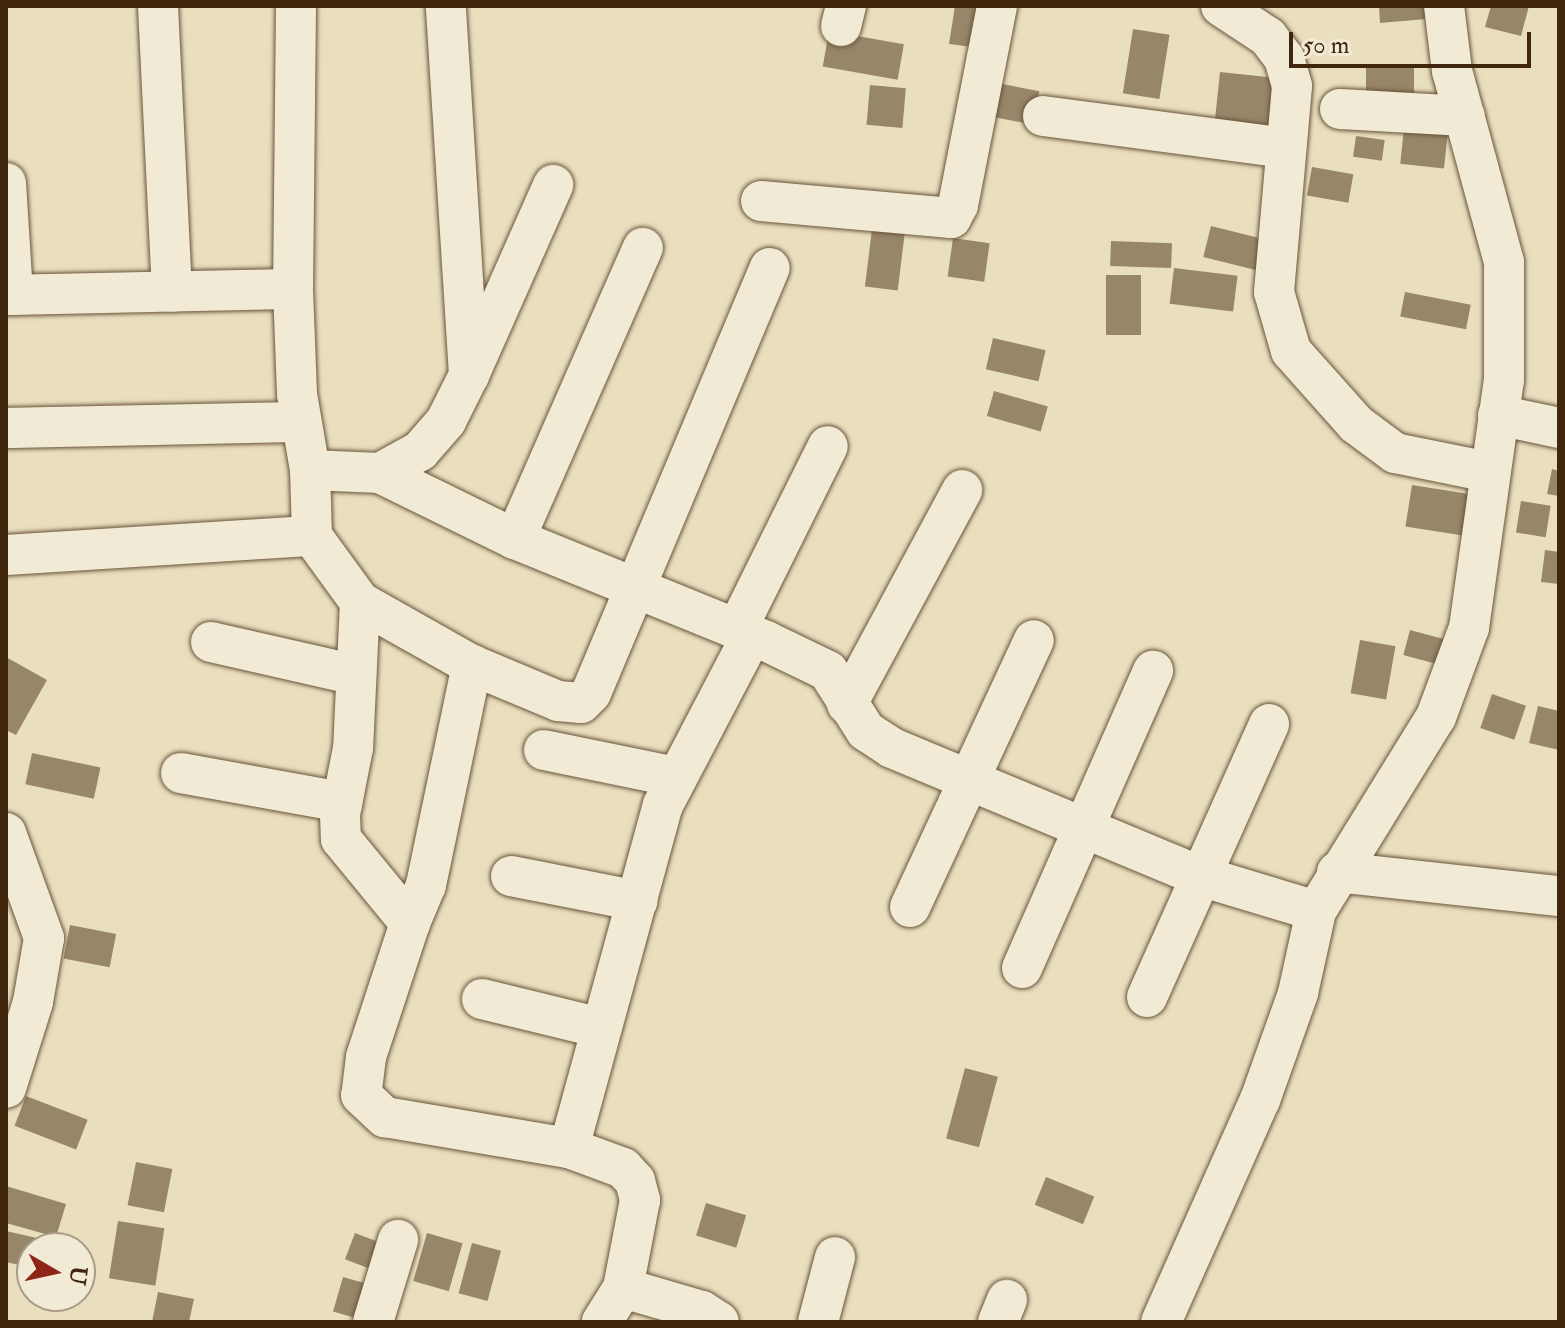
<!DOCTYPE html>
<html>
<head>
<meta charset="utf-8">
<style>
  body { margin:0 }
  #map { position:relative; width:1565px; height:1328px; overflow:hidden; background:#e9dfbf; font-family:"IM FELL Double Pica",serif }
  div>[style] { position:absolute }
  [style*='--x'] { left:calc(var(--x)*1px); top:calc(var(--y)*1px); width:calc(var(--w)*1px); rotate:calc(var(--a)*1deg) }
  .building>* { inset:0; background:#98866a; transform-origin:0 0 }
  .roads { filter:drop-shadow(0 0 2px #6a543a) drop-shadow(0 0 2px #6a543a) }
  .minor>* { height:40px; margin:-20px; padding:0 20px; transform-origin:20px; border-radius:20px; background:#f1ead5 }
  span { translate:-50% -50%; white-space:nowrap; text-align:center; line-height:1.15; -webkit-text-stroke:6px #f1ead5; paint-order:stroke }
  .frame { position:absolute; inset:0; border:8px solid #40260d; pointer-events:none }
  .north { position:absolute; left:16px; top:1232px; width:80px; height:80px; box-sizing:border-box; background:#f1ead5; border:2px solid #aa9c85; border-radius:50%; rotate:99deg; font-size:22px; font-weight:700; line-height:32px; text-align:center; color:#40260d }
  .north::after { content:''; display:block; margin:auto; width:28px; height:36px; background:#8f2418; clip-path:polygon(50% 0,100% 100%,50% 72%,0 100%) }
  .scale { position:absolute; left:1289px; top:32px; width:242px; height:36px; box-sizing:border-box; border:4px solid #40260d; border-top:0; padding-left:10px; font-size:24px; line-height:28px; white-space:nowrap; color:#40260d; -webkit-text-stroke:6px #f1ead5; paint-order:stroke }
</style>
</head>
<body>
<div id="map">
  <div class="building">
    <div style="clip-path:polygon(955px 6px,990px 6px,981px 48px,949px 44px)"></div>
    <div style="clip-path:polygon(1379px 6px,1425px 6px,1426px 19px,1380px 23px)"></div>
    <div style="clip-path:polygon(1491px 6px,1529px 6px,1521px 36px,1485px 27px)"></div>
    <div style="left:1133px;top:29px;width:37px;height:65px;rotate:9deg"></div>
    <div style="left:829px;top:31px;width:76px;height:36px;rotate:10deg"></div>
    <div style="left:1366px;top:65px;width:48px;height:32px"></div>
    <div style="left:1220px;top:72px;width:59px;height:52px;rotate:6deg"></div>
    <div style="left:997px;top:83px;width:43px;height:34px;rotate:11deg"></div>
    <div style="left:870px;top:85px;width:36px;height:40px;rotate:5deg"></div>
    <div style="left:1404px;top:128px;width:44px;height:36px;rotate:6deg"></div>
    <div style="left:1356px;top:136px;width:29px;height:21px;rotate:8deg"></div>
    <div style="left:1312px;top:167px;width:42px;height:29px;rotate:10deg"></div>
    <div style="left:873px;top:221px;width:33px;height:66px;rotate:7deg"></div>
    <div style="left:1211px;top:226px;width:58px;height:32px;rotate:14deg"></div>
    <div style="left:953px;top:238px;width:37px;height:39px;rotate:8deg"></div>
    <div style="left:1111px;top:241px;width:61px;height:25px;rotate:2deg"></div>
    <div style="left:1174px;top:268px;width:64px;height:36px;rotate:7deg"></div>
    <div style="left:1106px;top:275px;width:35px;height:60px"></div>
    <div style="left:1405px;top:292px;width:67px;height:25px;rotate:11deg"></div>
    <div style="left:993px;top:338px;width:54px;height:32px;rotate:13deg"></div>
    <div style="left:994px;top:391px;width:56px;height:26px;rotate:16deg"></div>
    <div style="clip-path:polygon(1552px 469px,1559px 471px,1559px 496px,1547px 494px)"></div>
    <div style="left:1412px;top:485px;width:61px;height:42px;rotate:9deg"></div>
    <div style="left:1521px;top:501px;width:30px;height:32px;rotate:9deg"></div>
    <div style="clip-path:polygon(1545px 550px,1559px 552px,1559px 584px,1541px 582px)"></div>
    <div style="left:1410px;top:630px;width:48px;height:26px;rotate:15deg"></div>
    <div style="left:1360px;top:640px;width:36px;height:54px;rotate:10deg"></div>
    <div style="clip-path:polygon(6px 657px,47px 680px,16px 735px,6px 730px)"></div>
    <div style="left:1492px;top:694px;width:36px;height:36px;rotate:19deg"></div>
    <div style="clip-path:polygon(1538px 706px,1559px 711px,1559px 750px,1529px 743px)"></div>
    <div style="left:32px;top:753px;width:70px;height:32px;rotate:12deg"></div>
    <div style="left:70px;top:925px;width:47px;height:34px;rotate:11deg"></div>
    <div style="left:965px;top:1068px;width:34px;height:73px;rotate:15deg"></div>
    <div style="left:26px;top:1096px;width:66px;height:32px;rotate:21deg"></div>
    <div style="left:136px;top:1162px;width:37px;height:44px;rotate:11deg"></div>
    <div style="left:1046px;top:1177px;width:52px;height:30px;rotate:22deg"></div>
    <div style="clip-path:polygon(6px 1186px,66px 1204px,56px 1237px,6px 1223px)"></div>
    <div style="left:706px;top:1203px;width:42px;height:34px;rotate:17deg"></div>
    <div style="left:118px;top:1221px;width:47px;height:58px;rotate:9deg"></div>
    <div style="clip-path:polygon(6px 1231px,59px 1243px,58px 1248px,32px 1248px,32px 1268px,6px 1262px)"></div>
    <div style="left:355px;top:1233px;width:42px;height:28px;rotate:21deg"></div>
    <div style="left:427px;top:1233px;width:37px;height:50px;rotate:16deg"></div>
    <div style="left:472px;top:1243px;width:30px;height:52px;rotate:15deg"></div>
    <div style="left:343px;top:1277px;width:32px;height:36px;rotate:16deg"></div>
    <div style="clip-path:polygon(158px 1292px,194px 1299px,189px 1322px,152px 1322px)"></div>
  </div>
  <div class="roads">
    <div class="minor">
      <div style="--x:158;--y:6;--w:286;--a:87.2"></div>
      <div style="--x:296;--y:6;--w:283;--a:90.6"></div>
      <div style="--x:293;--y:289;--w:105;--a:87.8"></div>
      <div style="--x:297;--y:394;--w:77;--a:80.3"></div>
      <div style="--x:310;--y:470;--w:70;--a:2.5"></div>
      <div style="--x:380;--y:473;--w:150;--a:26.1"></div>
      <div style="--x:515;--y:539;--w:271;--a:22.1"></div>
      <div style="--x:766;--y:641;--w:69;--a:25.8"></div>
      <div style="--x:828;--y:671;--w:71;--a:57.7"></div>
      <div style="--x:866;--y:731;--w:31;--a:33"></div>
      <div style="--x:892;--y:748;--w:330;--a:22.6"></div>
      <div style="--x:1197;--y:875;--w:124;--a:16.8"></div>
      <div style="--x:1221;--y:6;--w:56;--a:33.4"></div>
      <div style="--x:1268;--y:37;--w:26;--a:53"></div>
      <div style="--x:1284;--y:58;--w:29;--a:74"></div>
      <div style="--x:1292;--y:86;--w:207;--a:95"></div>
      <div style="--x:1274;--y:292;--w:61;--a:73.9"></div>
      <div style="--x:1291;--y:351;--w:98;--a:48.3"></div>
      <div style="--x:1356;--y:424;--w:49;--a:36.6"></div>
      <div style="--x:1395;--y:453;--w:95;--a:11.5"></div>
      <div style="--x:841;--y:26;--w:21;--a:-76"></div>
      <div style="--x:1340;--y:109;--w:125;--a:3.2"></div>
      <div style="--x:1043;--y:116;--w:244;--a:7.5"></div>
      <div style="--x:6;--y:183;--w:112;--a:86.4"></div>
      <div style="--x:761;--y:201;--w:191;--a:5.1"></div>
      <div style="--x:951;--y:218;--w:15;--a:-62"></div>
      <div style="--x:958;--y:205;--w:203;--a:-78.9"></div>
      <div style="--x:6;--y:295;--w:287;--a:-1.2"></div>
      <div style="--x:469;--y:375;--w:208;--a:-66.1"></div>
      <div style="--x:1498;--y:415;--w:62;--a:12"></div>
      <div style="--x:6;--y:428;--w:294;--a:-1.2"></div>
      <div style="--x:380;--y:473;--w:46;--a:-28.8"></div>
      <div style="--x:420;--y:451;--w:40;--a:-49"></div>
      <div style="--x:446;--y:421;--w:51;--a:-63.4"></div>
      <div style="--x:469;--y:375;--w:370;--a:-93.6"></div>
      <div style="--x:312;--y:536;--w:82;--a:54"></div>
      <div style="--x:360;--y:602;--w:146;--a:92.7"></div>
      <div style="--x:353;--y:748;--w:67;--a:101.1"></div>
      <div style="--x:340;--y:814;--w:25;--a:88"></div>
      <div style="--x:341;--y:839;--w:109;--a:50.6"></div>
      <div style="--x:410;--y:923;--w:141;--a:108.2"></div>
      <div style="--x:366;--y:1057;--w:38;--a:97"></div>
      <div style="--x:361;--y:1095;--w:33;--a:43"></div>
      <div style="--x:385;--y:1117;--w:187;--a:9.6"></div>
      <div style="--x:569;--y:1148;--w:58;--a:20.3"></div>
      <div style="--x:623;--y:1168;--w:18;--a:47"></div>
      <div style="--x:635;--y:1181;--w:20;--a:75"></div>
      <div style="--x:640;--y:1200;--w:90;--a:100.9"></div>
      <div style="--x:623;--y:1288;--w:40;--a:122"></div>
      <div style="--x:515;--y:539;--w:318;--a:-66.3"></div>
      <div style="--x:6;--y:555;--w:307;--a:-3.6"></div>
      <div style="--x:312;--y:536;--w:66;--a:-91.7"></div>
      <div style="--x:360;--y:602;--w:129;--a:29.4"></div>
      <div style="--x:472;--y:665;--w:93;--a:22.7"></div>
      <div style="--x:558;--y:701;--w:23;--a:5"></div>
      <div style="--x:581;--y:703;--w:14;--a:-45"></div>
      <div style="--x:591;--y:693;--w:461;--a:-67.2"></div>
      <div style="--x:737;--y:629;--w:204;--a:-63.6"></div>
      <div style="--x:211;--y:642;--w:149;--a:12.8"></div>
      <div style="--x:847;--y:704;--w:243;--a:-61.7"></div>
      <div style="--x:544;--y:750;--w:134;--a:11.6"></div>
      <div style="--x:181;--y:773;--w:164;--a:10.2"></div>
      <div style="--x:6;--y:833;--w:112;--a:70.1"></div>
      <div style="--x:44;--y:938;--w:65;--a:99.8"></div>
      <div style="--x:33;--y:1002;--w:90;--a:107.4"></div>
      <div style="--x:1337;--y:872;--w:223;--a:6.2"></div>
      <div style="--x:511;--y:876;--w:129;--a:11.1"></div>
      <div style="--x:910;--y:907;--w:294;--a:-65.1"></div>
      <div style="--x:410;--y:923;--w:41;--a:-67.2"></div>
      <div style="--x:426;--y:885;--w:225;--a:-78.2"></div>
      <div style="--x:1022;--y:968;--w:325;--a:-66.2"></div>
      <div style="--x:1147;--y:997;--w:299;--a:-65.9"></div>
      <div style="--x:482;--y:999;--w:122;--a:13.7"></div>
      <div style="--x:569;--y:1148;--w:356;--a:-74.7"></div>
      <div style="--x:663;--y:805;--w:192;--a:-62.4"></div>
      <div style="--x:623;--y:1288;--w:82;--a:16.2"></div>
      <div style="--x:702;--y:1311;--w:20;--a:33"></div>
      <div style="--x:373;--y:1322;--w:86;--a:-73"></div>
      <div style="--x:818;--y:1322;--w:67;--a:-75.3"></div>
      <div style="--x:998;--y:1322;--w:24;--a:-68"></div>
      <div style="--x:1161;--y:1322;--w:243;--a:-66"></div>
      <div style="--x:1260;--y:1100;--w:114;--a:-70.4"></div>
      <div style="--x:1298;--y:993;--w:84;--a:-77.6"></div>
      <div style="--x:1316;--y:911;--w:228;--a:-58.3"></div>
      <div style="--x:1436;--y:717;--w:95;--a:-69.7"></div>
      <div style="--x:1469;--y:628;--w:250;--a:-82"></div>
      <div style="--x:1504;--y:380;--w:118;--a:-90"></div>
      <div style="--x:1504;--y:262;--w:198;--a:-105.2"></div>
      <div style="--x:1452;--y:71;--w:65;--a:-97"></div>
    </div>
  </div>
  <div class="frame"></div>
  <div class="north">U</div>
  <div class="scale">50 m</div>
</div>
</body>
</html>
